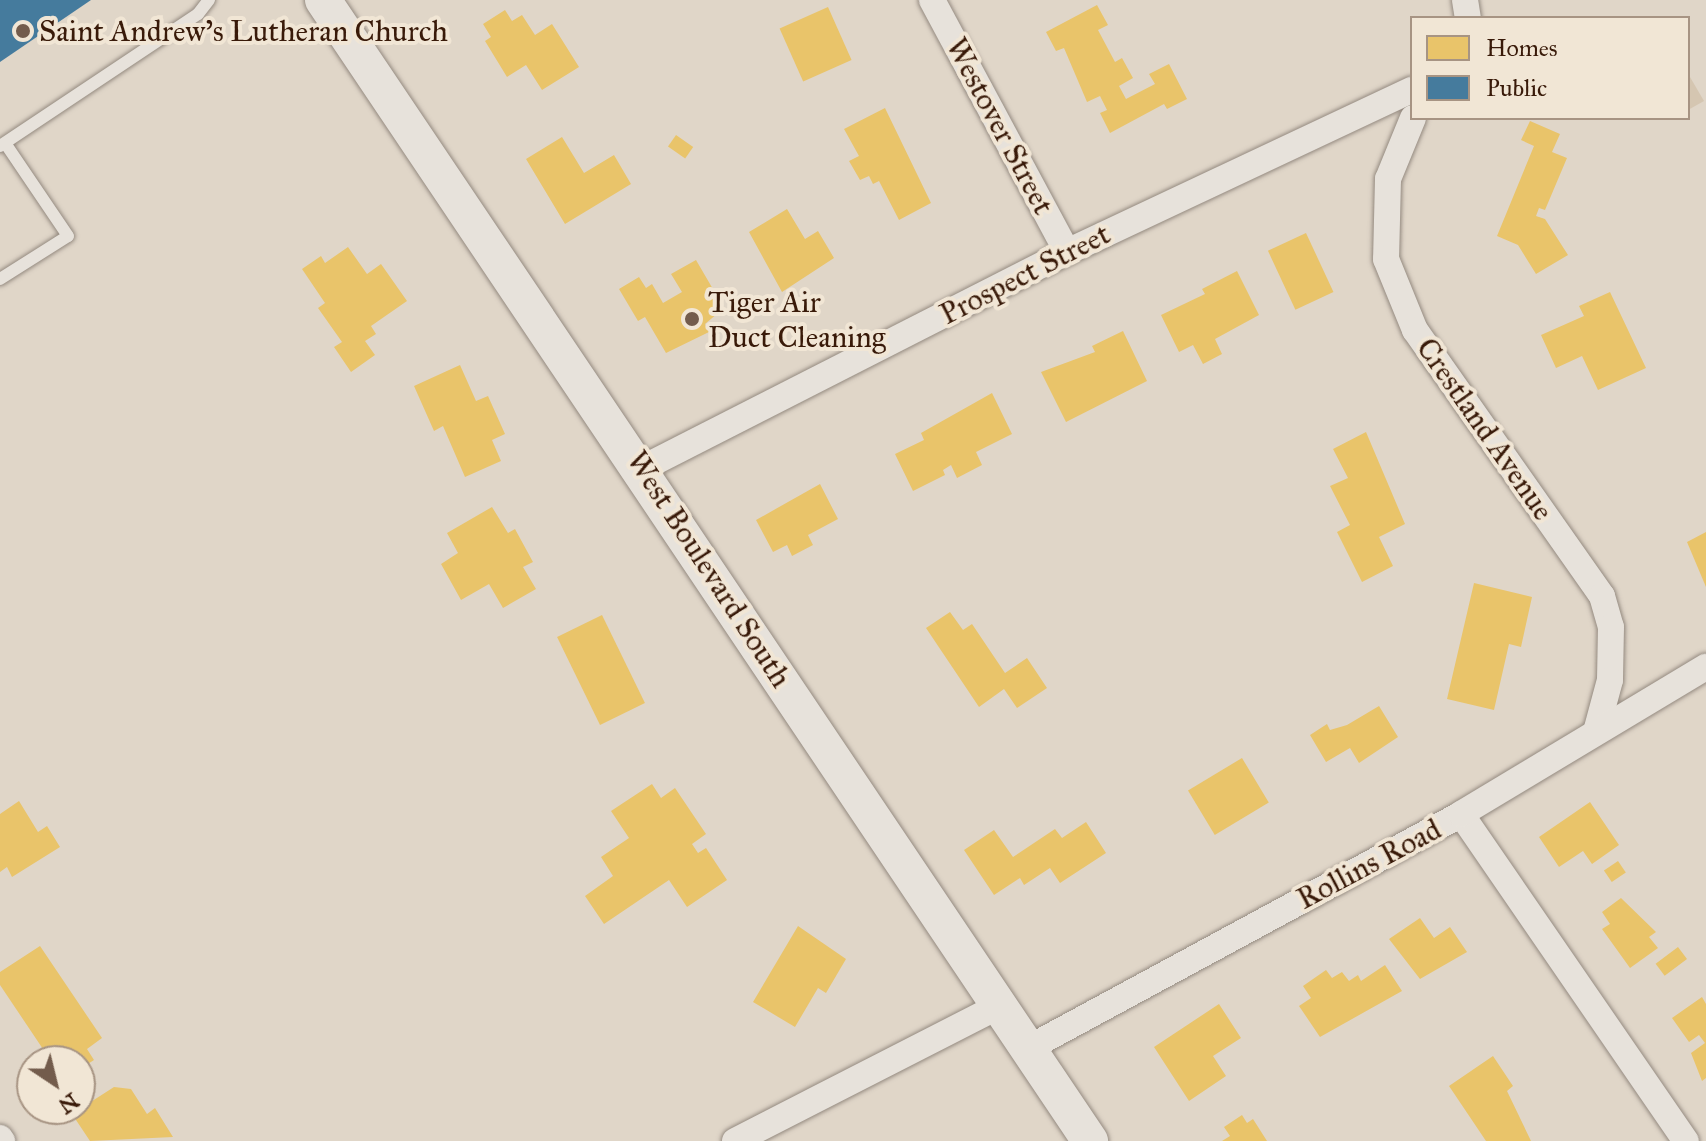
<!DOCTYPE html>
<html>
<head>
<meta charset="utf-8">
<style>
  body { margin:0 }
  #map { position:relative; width:1706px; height:1141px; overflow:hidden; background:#e0d6c8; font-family:"IM FELL Great Primer",serif }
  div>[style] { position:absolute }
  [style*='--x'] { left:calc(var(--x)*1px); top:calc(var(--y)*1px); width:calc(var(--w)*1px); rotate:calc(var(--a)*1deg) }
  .green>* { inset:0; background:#d5c6b1 }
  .homes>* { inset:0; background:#e9c46a; transform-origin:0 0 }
  .public>* { inset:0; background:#457b9d }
  .roads { filter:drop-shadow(0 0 2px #948a80) drop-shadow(0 0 2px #948a80) }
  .lane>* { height:12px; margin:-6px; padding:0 6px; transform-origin:6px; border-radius:6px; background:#e7e2db }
  .street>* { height:26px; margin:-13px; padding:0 13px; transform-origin:13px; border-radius:13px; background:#e7e2db }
  .secondary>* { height:36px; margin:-18px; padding:0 18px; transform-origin:18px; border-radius:18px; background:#e7e2db }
  .dots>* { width:22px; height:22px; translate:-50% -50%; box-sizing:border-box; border:4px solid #f1e6d5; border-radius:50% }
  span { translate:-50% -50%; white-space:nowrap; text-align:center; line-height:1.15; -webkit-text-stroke:8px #f1e6d5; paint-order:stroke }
  .poi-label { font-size:30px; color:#391a09 }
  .left { translate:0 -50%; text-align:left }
  .street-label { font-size:30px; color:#391a09 }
  .legend { position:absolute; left:1410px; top:16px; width:280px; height:104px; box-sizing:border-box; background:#f1e6d5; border:2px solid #a79483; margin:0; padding:10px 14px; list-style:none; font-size:24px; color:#391a09 }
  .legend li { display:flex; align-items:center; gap:16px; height:40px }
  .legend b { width:40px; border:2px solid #a79483 }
  .north { position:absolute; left:16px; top:1045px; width:80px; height:80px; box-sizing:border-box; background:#f1e6d5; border:2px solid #a79483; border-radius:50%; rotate:145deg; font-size:22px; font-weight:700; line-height:32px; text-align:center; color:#391a09 }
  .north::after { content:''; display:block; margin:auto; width:28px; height:36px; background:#735c4c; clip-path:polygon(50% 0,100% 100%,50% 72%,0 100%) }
</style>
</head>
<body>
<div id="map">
  <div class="green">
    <div style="clip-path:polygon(1690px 77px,1704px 101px,1688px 110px,1688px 78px)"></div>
  </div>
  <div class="homes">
    <div style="clip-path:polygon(1097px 5px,1108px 25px,1098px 30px,1115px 62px,1122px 58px,1133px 78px,1119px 86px,1126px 99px,1155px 84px,1149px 74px,1169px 64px,1187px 99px,1167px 109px,1164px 104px,1110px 133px,1100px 113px,1107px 110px,1100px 96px,1087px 102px,1064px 48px,1056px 51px,1046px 32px)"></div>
    <div style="left:828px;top:7px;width:58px;height:53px;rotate:66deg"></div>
    <div style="clip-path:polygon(505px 10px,512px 21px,522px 15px,535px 35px,552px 24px,579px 67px,542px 90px,526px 65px,507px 77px,485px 41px,491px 37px,483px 24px)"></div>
    <div style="clip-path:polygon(885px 108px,931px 203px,899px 220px,879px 181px,873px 184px,869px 176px,860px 180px,849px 161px,859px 156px,844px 129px)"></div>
    <div style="clip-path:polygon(1530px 121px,1560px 134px,1552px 152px,1567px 158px,1545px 210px,1539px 208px,1536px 216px,1545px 219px,1568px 255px,1536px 274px,1518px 245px,1497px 236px,1534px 146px,1521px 140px)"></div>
    <div style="left:676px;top:135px;width:21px;height:14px;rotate:35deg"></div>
    <div style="clip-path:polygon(562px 137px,584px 173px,614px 155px,631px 184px,565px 224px,526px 159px)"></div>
    <div style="clip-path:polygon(787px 209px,805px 239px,818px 231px,834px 258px,782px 292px,749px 232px)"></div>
    <div style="left:1306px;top:233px;width:65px;height:42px;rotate:65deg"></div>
    <div style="clip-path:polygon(348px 247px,367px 274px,381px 264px,407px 301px,371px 326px,376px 334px,365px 341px,375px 355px,351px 372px,334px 347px,342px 342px,318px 308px,325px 303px,302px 269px,321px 256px,325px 263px)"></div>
    <div style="clip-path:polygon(696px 260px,724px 308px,705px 324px,709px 332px,666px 353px,645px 317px,638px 321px,619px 289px,639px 277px,646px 288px,652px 284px,663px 303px,682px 292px,671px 274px)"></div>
    <div style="clip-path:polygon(1237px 271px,1259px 315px,1215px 339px,1222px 354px,1203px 364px,1193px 345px,1179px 352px,1161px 315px,1205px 294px,1202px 289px)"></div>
    <div style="clip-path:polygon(1610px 292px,1646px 368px,1598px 390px,1582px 356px,1556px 368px,1541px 335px,1584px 316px,1579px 306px)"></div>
    <div style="clip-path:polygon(1123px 331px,1147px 381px,1066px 422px,1041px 372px,1095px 352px,1092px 346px)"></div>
    <div style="clip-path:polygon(460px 365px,476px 401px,488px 396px,505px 434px,492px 440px,501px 461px,465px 477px,443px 426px,434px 431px,414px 386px)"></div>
    <div style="clip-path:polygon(992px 393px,1012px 434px,976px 452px,982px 465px,957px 478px,951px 465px,943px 470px,945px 475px,913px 491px,895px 454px,924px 440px,921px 433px)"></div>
    <div style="clip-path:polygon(1366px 432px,1405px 524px,1379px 537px,1393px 566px,1362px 582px,1337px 532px,1350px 525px,1330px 486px,1348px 478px,1333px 449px)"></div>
    <div style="clip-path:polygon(820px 484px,838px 519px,808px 535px,813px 545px,792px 556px,787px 545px,773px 552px,756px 520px)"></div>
    <div style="clip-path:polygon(492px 507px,508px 533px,515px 529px,533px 562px,523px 567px,536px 589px,503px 608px,489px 584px,461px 600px,441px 564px,458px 553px,447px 533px)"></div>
    <div style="clip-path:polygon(1706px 532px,1706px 587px,1687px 542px)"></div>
    <div style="clip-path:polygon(1474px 583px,1532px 597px,1521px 647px,1509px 644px,1494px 710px,1447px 699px)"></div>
    <div style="clip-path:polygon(950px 612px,963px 630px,972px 624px,1005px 673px,1027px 658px,1047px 688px,1017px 708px,1004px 689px,979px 707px,926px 628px)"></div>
    <div style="left:602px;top:615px;width:98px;height:50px;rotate:64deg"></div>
    <div style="clip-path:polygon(1379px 706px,1398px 737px,1359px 763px,1350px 748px,1326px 762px,1310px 735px,1327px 724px,1330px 730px,1347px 725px)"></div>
    <div style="left:1242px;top:758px;width:52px;height:63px;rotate:59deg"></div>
    <div style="clip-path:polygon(652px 784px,661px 798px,675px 788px,706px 834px,692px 844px,698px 853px,706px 848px,727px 880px,687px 907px,669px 880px,604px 924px,585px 896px,613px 876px,601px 857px,629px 838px,611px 811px)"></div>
    <div style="clip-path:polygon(19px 801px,38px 832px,47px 826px,60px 847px,12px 877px,7px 867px,0 872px,0 814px)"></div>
    <div style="clip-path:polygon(1590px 802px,1619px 845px,1592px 864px,1583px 851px,1559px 867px,1539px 837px)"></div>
    <div style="clip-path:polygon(1086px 822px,1106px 853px,1060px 883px,1050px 868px,1024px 885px,1020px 878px,994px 895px,964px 850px,994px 830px,1013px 857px,1055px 829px,1062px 838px)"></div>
    <div style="left:1618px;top:861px;width:14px;height:17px;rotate:56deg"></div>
    <div style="clip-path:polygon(1621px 898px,1656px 932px,1649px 937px,1658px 948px,1630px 968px,1602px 929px,1610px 924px,1602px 912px)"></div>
    <div style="clip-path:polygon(1420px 918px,1434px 938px,1450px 927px,1467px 952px,1420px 979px,1389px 939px)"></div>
    <div style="clip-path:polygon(798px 926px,846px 959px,826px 993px,818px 988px,795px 1027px,753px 1002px)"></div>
    <div style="clip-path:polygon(40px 946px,102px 1038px,87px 1049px,94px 1060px,80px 1069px,80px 1061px,51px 1061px,0 985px,0 972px)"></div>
    <div style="left:1678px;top:947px;width:15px;height:28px;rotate:53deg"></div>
    <div style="clip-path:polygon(1385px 965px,1402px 991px,1320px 1037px,1299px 1006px,1311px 998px,1303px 986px,1326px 970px,1332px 978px,1342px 972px,1349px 981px,1358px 975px,1361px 981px)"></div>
    <div style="clip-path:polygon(1702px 997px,1706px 1004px,1706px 1078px,1702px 1081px,1691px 1053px,1705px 1043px,1699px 1035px,1689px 1042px,1672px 1018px)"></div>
    <div style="clip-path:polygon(1219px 1004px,1241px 1038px,1213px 1056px,1226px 1076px,1189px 1101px,1154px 1047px)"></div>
    <div style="clip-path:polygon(1493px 1056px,1513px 1086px,1507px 1091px,1531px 1141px,1486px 1141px,1449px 1086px)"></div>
    <div style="clip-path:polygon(114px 1087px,131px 1089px,147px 1114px,155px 1108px,173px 1137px,90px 1141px,72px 1114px)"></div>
    <div style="clip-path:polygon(1242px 1115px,1247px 1123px,1253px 1119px,1267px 1141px,1222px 1141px,1230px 1136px,1224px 1127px)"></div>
  </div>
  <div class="public">
    <div style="clip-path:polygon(0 0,91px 0,0 62px)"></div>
  </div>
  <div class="roads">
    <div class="lane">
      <div style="--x:0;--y:146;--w:238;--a:-33.7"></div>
      <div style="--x:198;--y:14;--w:18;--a:-52"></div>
      <div style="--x:0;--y:279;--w:80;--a:-32.3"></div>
      <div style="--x:68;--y:236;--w:112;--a:-124.1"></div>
    </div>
    <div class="street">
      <div style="--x:932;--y:0;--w:286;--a:61.8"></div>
      <div style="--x:1465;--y:0;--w:18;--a:81"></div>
      <div style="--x:1413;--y:118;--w:66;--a:112.3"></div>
      <div style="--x:1388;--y:179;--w:80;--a:91.4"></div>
      <div style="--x:1386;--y:259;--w:77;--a:67.8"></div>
      <div style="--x:1415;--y:330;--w:325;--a:54.9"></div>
      <div style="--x:1602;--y:596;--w:32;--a:74"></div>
      <div style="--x:1611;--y:627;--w:53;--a:91.1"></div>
      <div style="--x:1610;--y:680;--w:54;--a:105.1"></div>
      <div style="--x:643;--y:468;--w:476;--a:-27"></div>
      <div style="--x:1067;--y:252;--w:381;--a:-25.2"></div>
      <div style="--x:1461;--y:814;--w:397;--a:55.5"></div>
      <div style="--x:1027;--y:1049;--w:494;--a:-28.4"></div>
      <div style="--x:1461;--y:814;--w:286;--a:-31"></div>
      <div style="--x:0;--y:1138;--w:4;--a:56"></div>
      <div style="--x:735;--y:1141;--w:294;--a:-27.1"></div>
    </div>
    <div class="secondary">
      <div style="--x:323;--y:0;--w:1375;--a:56.09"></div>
    </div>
  </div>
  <div class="dots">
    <div style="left:23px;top:31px;background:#735c4c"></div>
    <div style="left:692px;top:319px;background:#735c4c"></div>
  </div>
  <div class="poi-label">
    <span class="left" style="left:39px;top:31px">Saint Andrew's Lutheran Church</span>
    <span class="left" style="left:708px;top:319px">Tiger Air<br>Duct Cleaning</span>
  </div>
  <div class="street-label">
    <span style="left:1000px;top:126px;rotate:62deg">Westover Street</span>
    <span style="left:1025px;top:274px;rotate:-27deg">Prospect Street</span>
    <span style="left:1485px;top:429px;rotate:55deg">Crestland Avenue</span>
    <span style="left:709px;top:569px;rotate:57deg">West Boulevard South</span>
    <span style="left:1369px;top:864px;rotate:-28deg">Rollins Road</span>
  </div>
  <ul class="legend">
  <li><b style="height:22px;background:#e9c46a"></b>Homes</li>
  <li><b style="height:22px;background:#457b9d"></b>Public</li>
  </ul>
  <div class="north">N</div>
</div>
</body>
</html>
